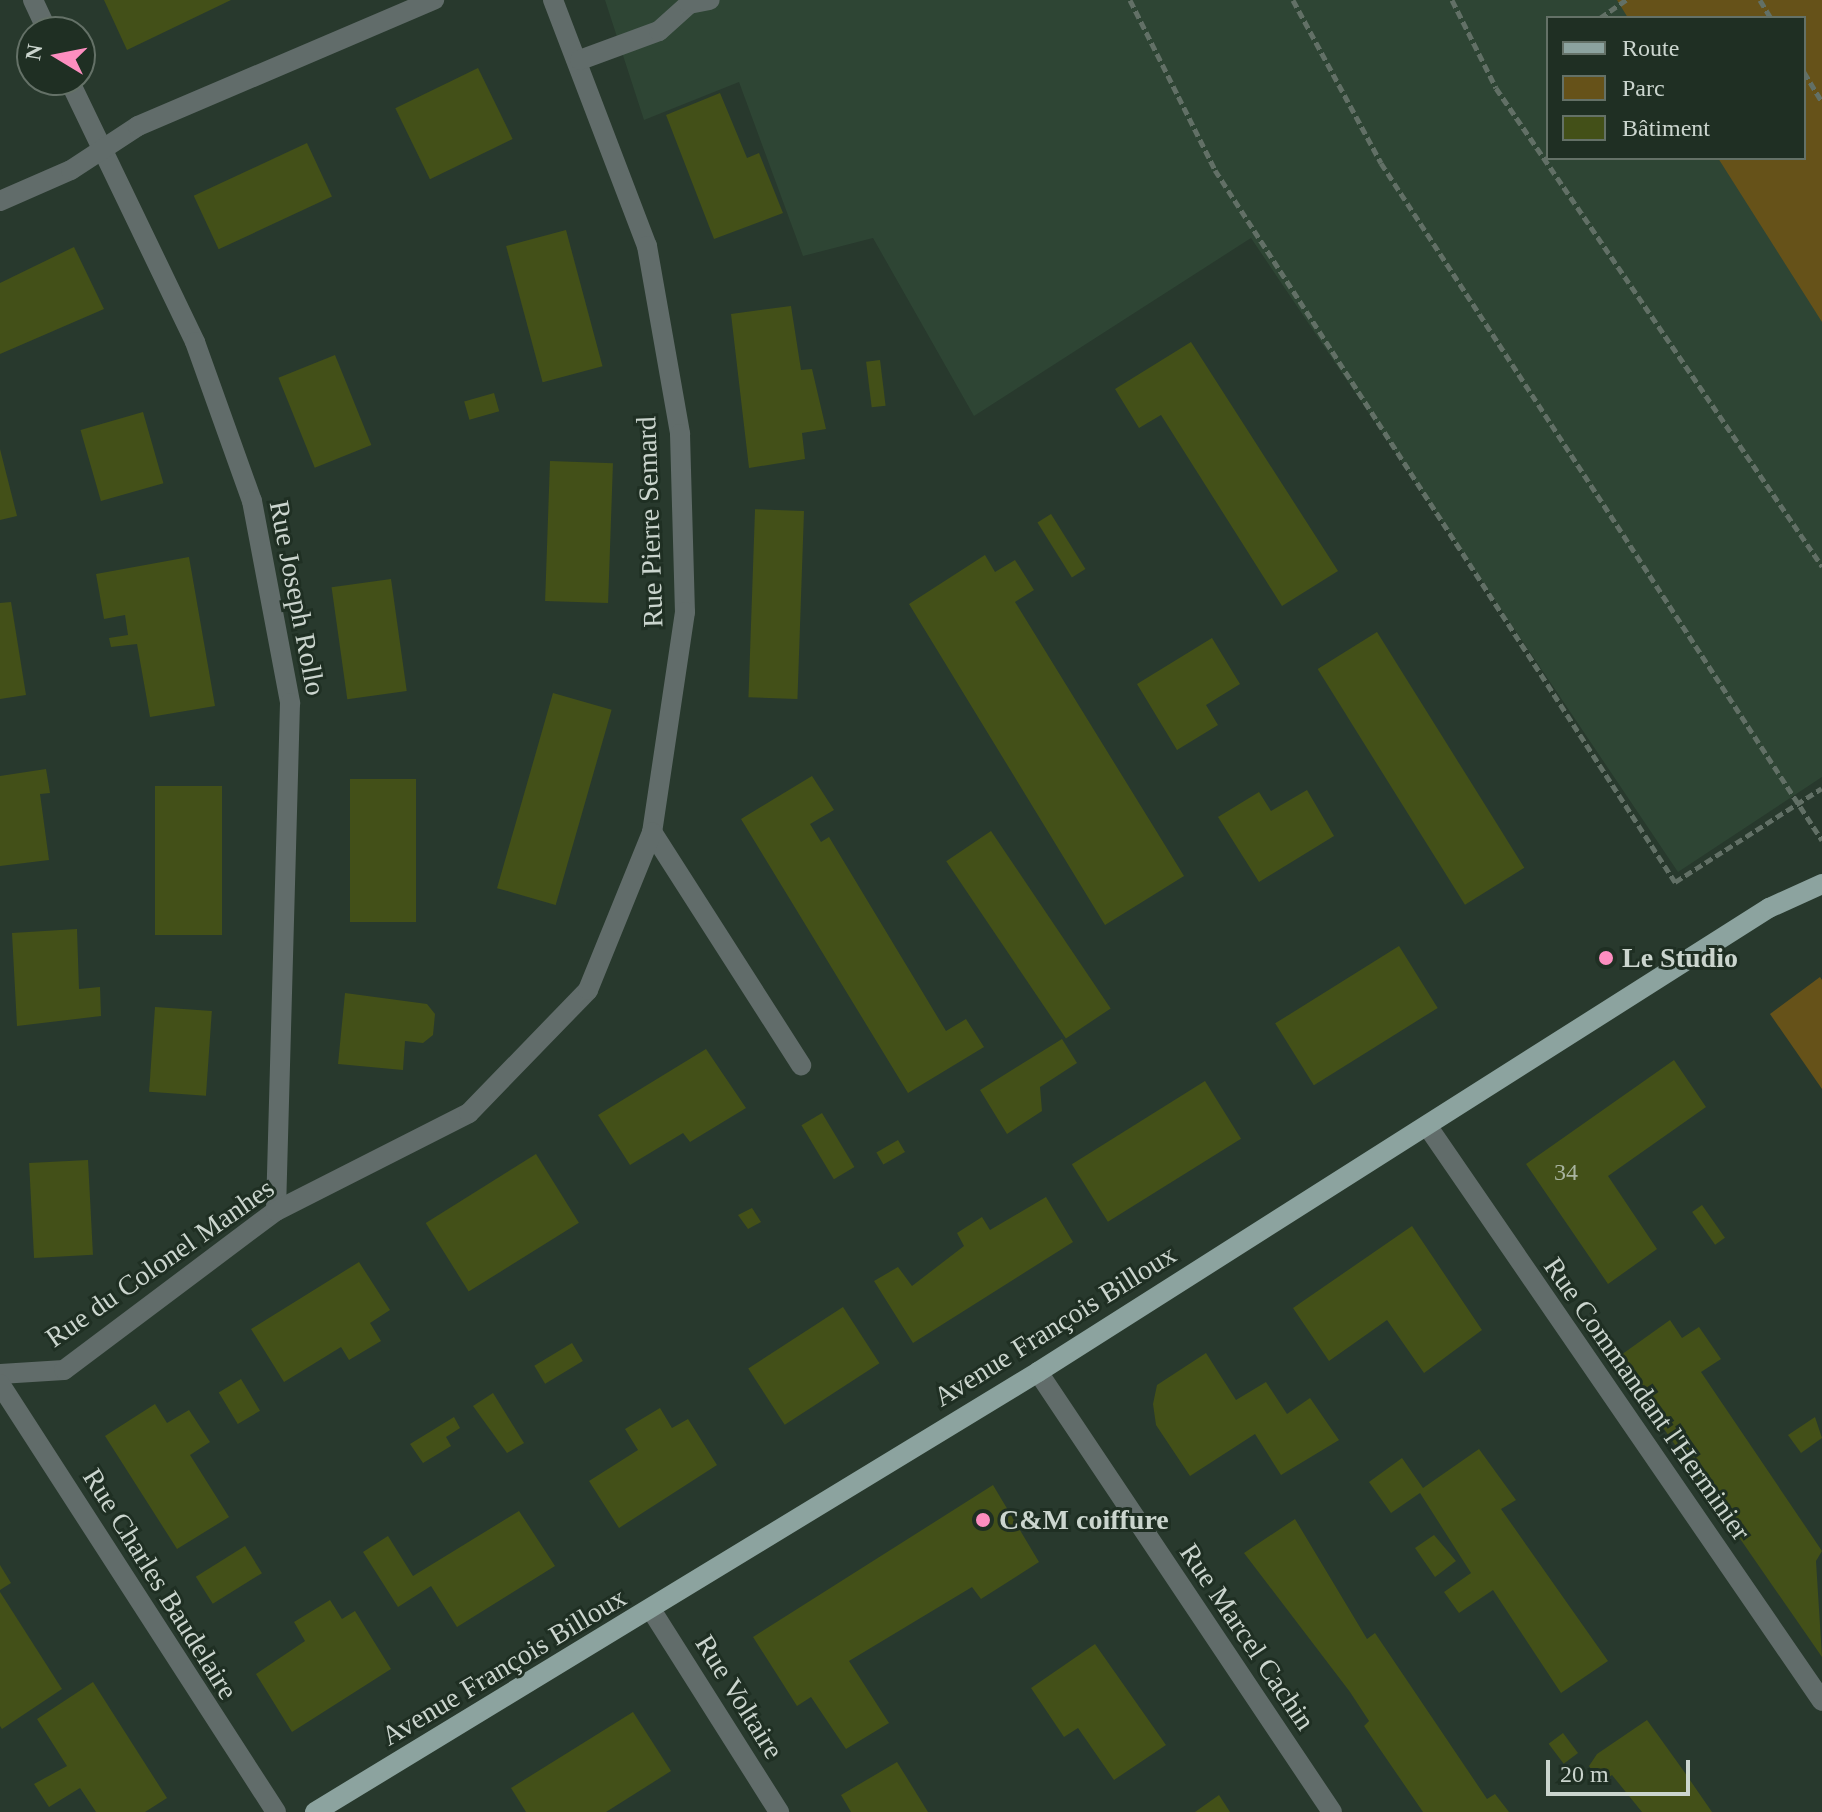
<!DOCTYPE html>
<html>
<head>
<meta charset="utf-8">
<style>
  body { margin:0 }
  #map { position:relative; width:1822px; height:1812px; overflow:hidden; background:#28392d; font-family:Georgia,serif }
  div>[style] { position:absolute }
  [style*='--x'] { left:calc(var(--x)*1px); top:calc(var(--y)*1px); width:calc(var(--w)*1px); rotate:calc(var(--a)*1deg) }
  .built>* { inset:0; background:#2e4534 }
  .green>* { inset:0; background:#665219 }
  .building>* { inset:0; background:#435018; transform-origin:0 0 }
  .path>* { height:5px; margin-top:-2.5px; transform-origin:0; background:repeating-linear-gradient(90deg,#627066 0 8px,transparent 0 12px) }
  .minor>* { height:20px; margin:-10px; padding:0 10px; transform-origin:10px; border-radius:10px; background:#616c6a }
  .major>* { height:20px; margin:-10px; padding:0 10px; transform-origin:10px; border-radius:10px; background:#8ca39f }
  .dots>* { width:22px; height:22px; translate:-50% -50%; box-sizing:border-box; border:4px solid #1f2f23; border-radius:50% }
  span { translate:-50% -50%; white-space:nowrap; text-align:center; line-height:1.15; -webkit-text-stroke:6px #1f2f23; paint-order:stroke }
  .number-label { font-size:24px; color:#a9b4a0 }
  .number-label span { -webkit-text-stroke-width:0 }
  .street-label { font-size:28px; color:#cbd5ce }
  .poi-label { font-size:28px; color:#cbd5ce; font-weight:700 }
  .left { translate:0 -50%; text-align:left }
  .legend { position:absolute; left:1546px; top:16px; width:260px; height:144px; box-sizing:border-box; background:#1f2f23; border:2px solid #647167; margin:0; padding:10px 14px; list-style:none; font-size:24px; color:#cbd5ce }
  .legend li { display:flex; align-items:center; gap:16px; height:40px }
  .legend b { width:40px; border:2px solid #647167 }
  .north { position:absolute; left:16px; top:16px; width:80px; height:80px; box-sizing:border-box; background:#1f2f23; border:2px solid #647167; border-radius:50%; rotate:280deg; font-size:22px; font-weight:700; line-height:32px; text-align:center; color:#cbd5ce }
  .north::after { content:''; display:block; margin:auto; width:28px; height:36px; background:#fd8ec0; clip-path:polygon(50% 0,100% 100%,50% 72%,0 100%) }
  .scale { position:absolute; left:1546px; top:1760px; width:144px; height:36px; box-sizing:border-box; border:4px solid #cbd5ce; border-top:0; padding-left:10px; font-size:24px; line-height:28px; white-space:nowrap; color:#cbd5ce; -webkit-text-stroke:6px #1f2f23; paint-order:stroke }
</style>
</head>
<body>
<div id="map">
  <div class="built">
    <div style="clip-path:polygon(605px 0,1639px 0,1650px 18px,1548px 18px,1548px 158px,1732px 158px,1822px 310px,1822px 777px,1678px 872px,1251px 238px,974px 416px,873px 238px,803px 256px,739px 82px,644px 120px)"></div>
  </div>
  <div class="green">
    <div style="clip-path:polygon(1617px 0,1822px 0,1822px 322px,1718px 158px,1804px 158px,1804px 18px,1628px 18px)"></div>
    <div style="clip-path:polygon(1820px 977px,1822px 980px,1822px 1089px,1770px 1014px)"></div>
  </div>
  <div class="building">
    <div style="clip-path:polygon(104px 0,231px 0,127px 50px)"></div>
    <div style="left:478px;top:68px;width:79px;height:92px;rotate:64deg"></div>
    <div style="clip-path:polygon(720px 93px,747px 158px,759px 153px,783px 213px,714px 239px,666px 115px)"></div>
    <div style="left:307px;top:143px;width:59px;height:125px;rotate:65deg"></div>
    <div style="left:566px;top:230px;width:141px;height:62px;rotate:75deg"></div>
    <div style="clip-path:polygon(74px 247px,104px 309px,0 354px,0 283px)"></div>
    <div style="clip-path:polygon(791px 306px,801px 370px,812px 369px,826px 429px,802px 433px,805px 459px,749px 468px,731px 314px)"></div>
    <div style="clip-path:polygon(1191px 342px,1338px 571px,1282px 606px,1161px 415px,1139px 428px,1115px 389px)"></div>
    <div style="left:335px;top:355px;width:97px;height:61px;rotate:68deg"></div>
    <div style="left:880px;top:360px;width:46px;height:14px;rotate:83deg"></div>
    <div style="left:494px;top:393px;width:19px;height:31px;rotate:74deg"></div>
    <div style="left:143px;top:412px;width:74px;height:65px;rotate:74deg"></div>
    <div style="clip-path:polygon(0 449px,17px 516px,0 520px)"></div>
    <div style="left:550px;top:461px;width:63px;height:140px;rotate:2deg"></div>
    <div style="left:804px;top:511px;width:188px;height:49px;rotate:92deg"></div>
    <div style="left:1051px;top:514px;width:65px;height:16px;rotate:58deg"></div>
    <div style="clip-path:polygon(985px 555px,995px 572px,1015px 560px,1034px 590px,1015px 602px,1184px 876px,1105px 925px,909px 604px)"></div>
    <div style="clip-path:polygon(189px 557px,215px 706px,150px 717px,137px 644px,111px 647px,109px 638px,128px 635px,125px 615px,104px 619px,96px 574px)"></div>
    <div style="left:391px;top:579px;width:113px;height:60px;rotate:82deg"></div>
    <div style="clip-path:polygon(11px 602px,26px 695px,0 699px,0 603px)"></div>
    <div style="left:1377px;top:632px;width:278px;height:70px;rotate:58deg"></div>
    <div style="clip-path:polygon(1212px 638px,1240px 684px,1206px 705px,1218px 725px,1177px 750px,1137px 684px)"></div>
    <div style="left:553px;top:693px;width:61px;height:203px;rotate:16deg"></div>
    <div style="clip-path:polygon(46px 769px,50px 793px,40px 794px,49px 860px,0 866px,0 776px)"></div>
    <div style="clip-path:polygon(812px 776px,834px 810px,810px 824px,821px 842px,829px 837px,946px 1031px,966px 1019px,984px 1047px,908px 1093px,741px 819px)"></div>
    <div style="left:350px;top:779px;width:66px;height:143px"></div>
    <div style="left:155px;top:786px;width:67px;height:149px"></div>
    <div style="clip-path:polygon(1307px 790px,1334px 836px,1259px 882px,1218px 817px,1259px 792px,1271px 811px)"></div>
    <div style="left:991px;top:831px;width:214px;height:54px;rotate:56deg"></div>
    <div style="clip-path:polygon(77px 929px,79px 989px,100px 987px,101px 1016px,17px 1026px,12px 933px)"></div>
    <div style="left:1399px;top:946px;width:73px;height:146px;rotate:58deg"></div>
    <div style="clip-path:polygon(345px 993px,427px 1004px,435px 1014px,433px 1035px,423px 1043px,405px 1041px,403px 1070px,338px 1064px)"></div>
    <div style="left:155px;top:1007px;width:57px;height:85px;rotate:4deg"></div>
    <div style="clip-path:polygon(1062px 1039px,1077px 1063px,1040px 1087px,1042px 1111px,1007px 1134px,980px 1090px)"></div>
    <div style="clip-path:polygon(706px 1049px,746px 1108px,690px 1142px,683px 1133px,630px 1165px,598px 1115px)"></div>
    <div style="clip-path:polygon(1674px 1060px,1706px 1107px,1608px 1176px,1657px 1249px,1608px 1284px,1526px 1164px)"></div>
    <div style="left:1205px;top:1081px;width:68px;height:157px;rotate:58deg"></div>
    <div style="left:822px;top:1113px;width:63px;height:24px;rotate:59deg"></div>
    <div style="left:898px;top:1140px;width:14px;height:25px;rotate:60deg"></div>
    <div style="left:536px;top:1154px;width:81px;height:130px;rotate:58deg"></div>
    <div style="left:88px;top:1160px;width:95px;height:59px;rotate:87deg"></div>
    <div style="clip-path:polygon(1046px 1197px,1073px 1242px,913px 1343px,874px 1281px,898px 1267px,912px 1286px,964px 1246px,957px 1233px,982px 1217px,990px 1230px)"></div>
    <div style="left:1702px;top:1205px;width:40px;height:12px;rotate:55deg"></div>
    <div style="clip-path:polygon(752px 1208px,761px 1222px,748px 1229px,738px 1215px)"></div>
    <div style="clip-path:polygon(1412px 1226px,1482px 1330px,1424px 1373px,1387px 1320px,1329px 1361px,1293px 1308px)"></div>
    <div style="clip-path:polygon(359px 1262px,390px 1310px,370px 1323px,381px 1341px,349px 1360px,341px 1347px,284px 1382px,251px 1329px)"></div>
    <div style="left:843px;top:1307px;width:67px;height:113px;rotate:57deg"></div>
    <div style="clip-path:polygon(1670px 1320px,1682px 1338px,1699px 1327px,1721px 1359px,1701px 1372px,1822px 1551px,1816px 1561px,1822px 1657px,1628px 1377px,1633px 1372px,1621px 1355px)"></div>
    <div style="left:572px;top:1343px;width:21px;height:44px;rotate:59deg"></div>
    <div style="clip-path:polygon(1206px 1353px,1236px 1400px,1266px 1382px,1287px 1414px,1310px 1398px,1339px 1440px,1281px 1475px,1255px 1434px,1190px 1476px,1156px 1425px,1153px 1404px,1157px 1385px)"></div>
    <div style="left:241px;top:1379px;width:37px;height:26px;rotate:59deg"></div>
    <div style="clip-path:polygon(493px 1393px,524px 1443px,507px 1453px,473px 1406px)"></div>
    <div style="clip-path:polygon(155px 1404px,167px 1423px,189px 1410px,210px 1442px,190px 1455px,229px 1517px,177px 1549px,105px 1436px)"></div>
    <div style="clip-path:polygon(660px 1408px,672px 1428px,688px 1419px,717px 1465px,619px 1528px,589px 1481px,638px 1450px,625px 1429px)"></div>
    <div style="clip-path:polygon(454px 1417px,460px 1428px,446px 1437px,451px 1446px,423px 1463px,410px 1444px)"></div>
    <div style="clip-path:polygon(1815px 1417px,1822px 1438px,1801px 1453px,1788px 1435px)"></div>
    <div style="clip-path:polygon(1479px 1449px,1516px 1500px,1501px 1509px,1608px 1661px,1561px 1693px,1493px 1590px,1459px 1613px,1444px 1592px,1471px 1573px,1420px 1493px,1391px 1513px,1369px 1482px,1402px 1458px,1423px 1488px)"></div>
    <div style="clip-path:polygon(993px 1485px,1039px 1562px,981px 1599px,972px 1587px,849px 1661px,889px 1723px,846px 1749px,811px 1697px,797px 1706px,753px 1637px)"></div>
    <div style="clip-path:polygon(519px 1511px,555px 1566px,457px 1627px,431px 1586px,398px 1607px,363px 1552px,388px 1536px,413px 1576px)"></div>
    <div style="clip-path:polygon(1295px 1519px,1367px 1639px,1375px 1633px,1487px 1799px,1495px 1794px,1509px 1812px,1423px 1812px,1364px 1726px,1369px 1721px,1350px 1692px,1244px 1553px)"></div>
    <div style="clip-path:polygon(1434px 1535px,1456px 1561px,1435px 1577px,1415px 1548px)"></div>
    <div style="left:245px;top:1546px;width:32px;height:58px;rotate:58deg"></div>
    <div style="clip-path:polygon(0 1565px,11px 1583px,0 1590px)"></div>
    <div style="clip-path:polygon(0 1592px,62px 1689px,2px 1729px,0 1726px)"></div>
    <div style="clip-path:polygon(330px 1600px,342px 1619px,355px 1611px,391px 1669px,292px 1732px,256px 1674px,305px 1641px,294px 1622px)"></div>
    <div style="clip-path:polygon(1095px 1644px,1166px 1745px,1114px 1780px,1078px 1728px,1064px 1737px,1031px 1688px)"></div>
    <div style="clip-path:polygon(93px 1682px,167px 1798px,145px 1812px,96px 1812px,80px 1788px,49px 1807px,34px 1784px,67px 1766px,37px 1719px)"></div>
    <div style="clip-path:polygon(633px 1712px,671px 1771px,606px 1812px,526px 1812px,511px 1788px)"></div>
    <div style="clip-path:polygon(1647px 1720px,1683px 1770px,1712px 1812px,1642px 1812px,1612px 1775px,1600px 1783px,1589px 1766px,1597px 1754px)"></div>
    <div style="left:1563px;top:1733px;width:25px;height:18px;rotate:53deg"></div>
    <div style="clip-path:polygon(897px 1762px,928px 1812px,851px 1812px,841px 1795px)"></div>
    <div style="clip-path:polygon(1219px 1795px,1230px 1812px,1195px 1812px)"></div>
  </div>
  <div class="path">
    <div style="--x:1130;--y:0;--w:190;--a:63.4"></div>
    <div style="--x:1215;--y:170;--w:848;--a:57.13"></div>
    <div style="--x:1675;--y:882;--w:174;--a:-32.6"></div>
    <div style="--x:1293;--y:0;--w:185;--a:61.6"></div>
    <div style="--x:1381;--y:163;--w:808;--a:56.92"></div>
    <div style="--x:1452;--y:0;--w:98;--a:63.4"></div>
    <div style="--x:1496;--y:88;--w:579;--a:55.71"></div>
    <div style="--x:1760;--y:0;--w:21;--a:59"></div>
    <div style="--x:1600;--y:18;--w:32;--a:-35"></div>
    <div style="--x:1804;--y:72;--w:35;--a:59"></div>
  </div>
  <div class="minor">
    <div style="--x:33;--y:0;--w:35;--a:65"></div>
    <div style="--x:553;--y:0;--w:263;--a:69.1"></div>
    <div style="--x:647;--y:246;--w:191;--a:80"></div>
    <div style="--x:680;--y:434;--w:178;--a:88.4"></div>
    <div style="--x:685;--y:612;--w:222;--a:98.5"></div>
    <div style="--x:652;--y:832;--w:277;--a:57.4"></div>
    <div style="--x:580;--y:60;--w:84;--a:-20.2"></div>
    <div style="--x:659;--y:31;--w:40;--a:-42"></div>
    <div style="--x:689;--y:4;--w:21;--a:-11"></div>
    <div style="--x:69;--y:80;--w:291;--a:64.3"></div>
    <div style="--x:195;--y:342;--w:169;--a:70.3"></div>
    <div style="--x:252;--y:501;--w:206;--a:79.3"></div>
    <div style="--x:290;--y:703;--w:508;--a:91.58"></div>
    <div style="--x:0;--y:201;--w:77;--a:-23.6"></div>
    <div style="--x:71;--y:170;--w:80;--a:-33.3"></div>
    <div style="--x:138;--y:126;--w:322;--a:-23.1"></div>
    <div style="--x:1428;--y:1127;--w:696;--a:55.53"></div>
    <div style="--x:1038;--y:1372;--w:529;--a:56.25"></div>
    <div style="--x:0;--y:1374;--w:64;--a:-3.6"></div>
    <div style="--x:64;--y:1370;--w:265;--a:-36.9"></div>
    <div style="--x:276;--y:1211;--w:216;--a:-26.9"></div>
    <div style="--x:469;--y:1113;--w:171;--a:-45.9"></div>
    <div style="--x:588;--y:990;--w:170;--a:-67.9"></div>
    <div style="--x:0;--y:1384;--w:509;--a:57.18"></div>
    <div style="--x:652;--y:1611;--w:238;--a:57.7"></div>
  </div>
  <div class="major">
    <div style="--x:315;--y:1812;--w:846;--a:-31.32"></div>
    <div style="--x:1038;--y:1372;--w:866;--a:-32.41"></div>
    <div style="--x:1769;--y:908;--w:58;--a:-24.4"></div>
  </div>
  <div class="dots">
    <div style="left:1606px;top:958px;background:#fd8ec0"></div>
    <div style="left:983px;top:1520px;background:#fd8ec0"></div>
  </div>
  <div class="number-label">
    <span style="left:1566px;top:1173px">34</span>
  </div>
  <div class="street-label">
    <span style="left:650px;top:522px;rotate:-92deg">Rue Pierre Semard</span>
    <span style="left:297px;top:598px;rotate:79deg">Rue Joseph Rollo</span>
    <span style="left:160px;top:1263px;rotate:-35deg">Rue du Colonel Manhes</span>
    <span style="left:1055px;top:1326px;rotate:-32deg">Avenue François Billoux</span>
    <span style="left:1647px;top:1399px;rotate:55deg">Rue Commandant l'Herminier</span>
    <span style="left:160px;top:1584px;rotate:58deg">Rue Charles Baudelaire</span>
    <span style="left:1247px;top:1637px;rotate:56deg">Rue Marcel Cachin</span>
    <span style="left:504px;top:1667px;rotate:-31deg">Avenue François Billoux</span>
    <span style="left:739px;top:1697px;rotate:58deg">Rue Voltaire</span>
  </div>
  <div class="poi-label">
    <span class="left" style="left:1622px;top:958px">Le Studio</span>
    <span class="left" style="left:999px;top:1520px">C&amp;M coiffure</span>
  </div>
  <ul class="legend">
  <li><b style="height:10px;background:#8ca39f"></b>Route</li>
  <li><b style="height:22px;background:#665219"></b>Parc</li>
  <li><b style="height:22px;background:#435018"></b>Bâtiment</li>
  </ul>
  <div class="north">N</div>
  <div class="scale">20 m</div>
</div>
</body>
</html>
